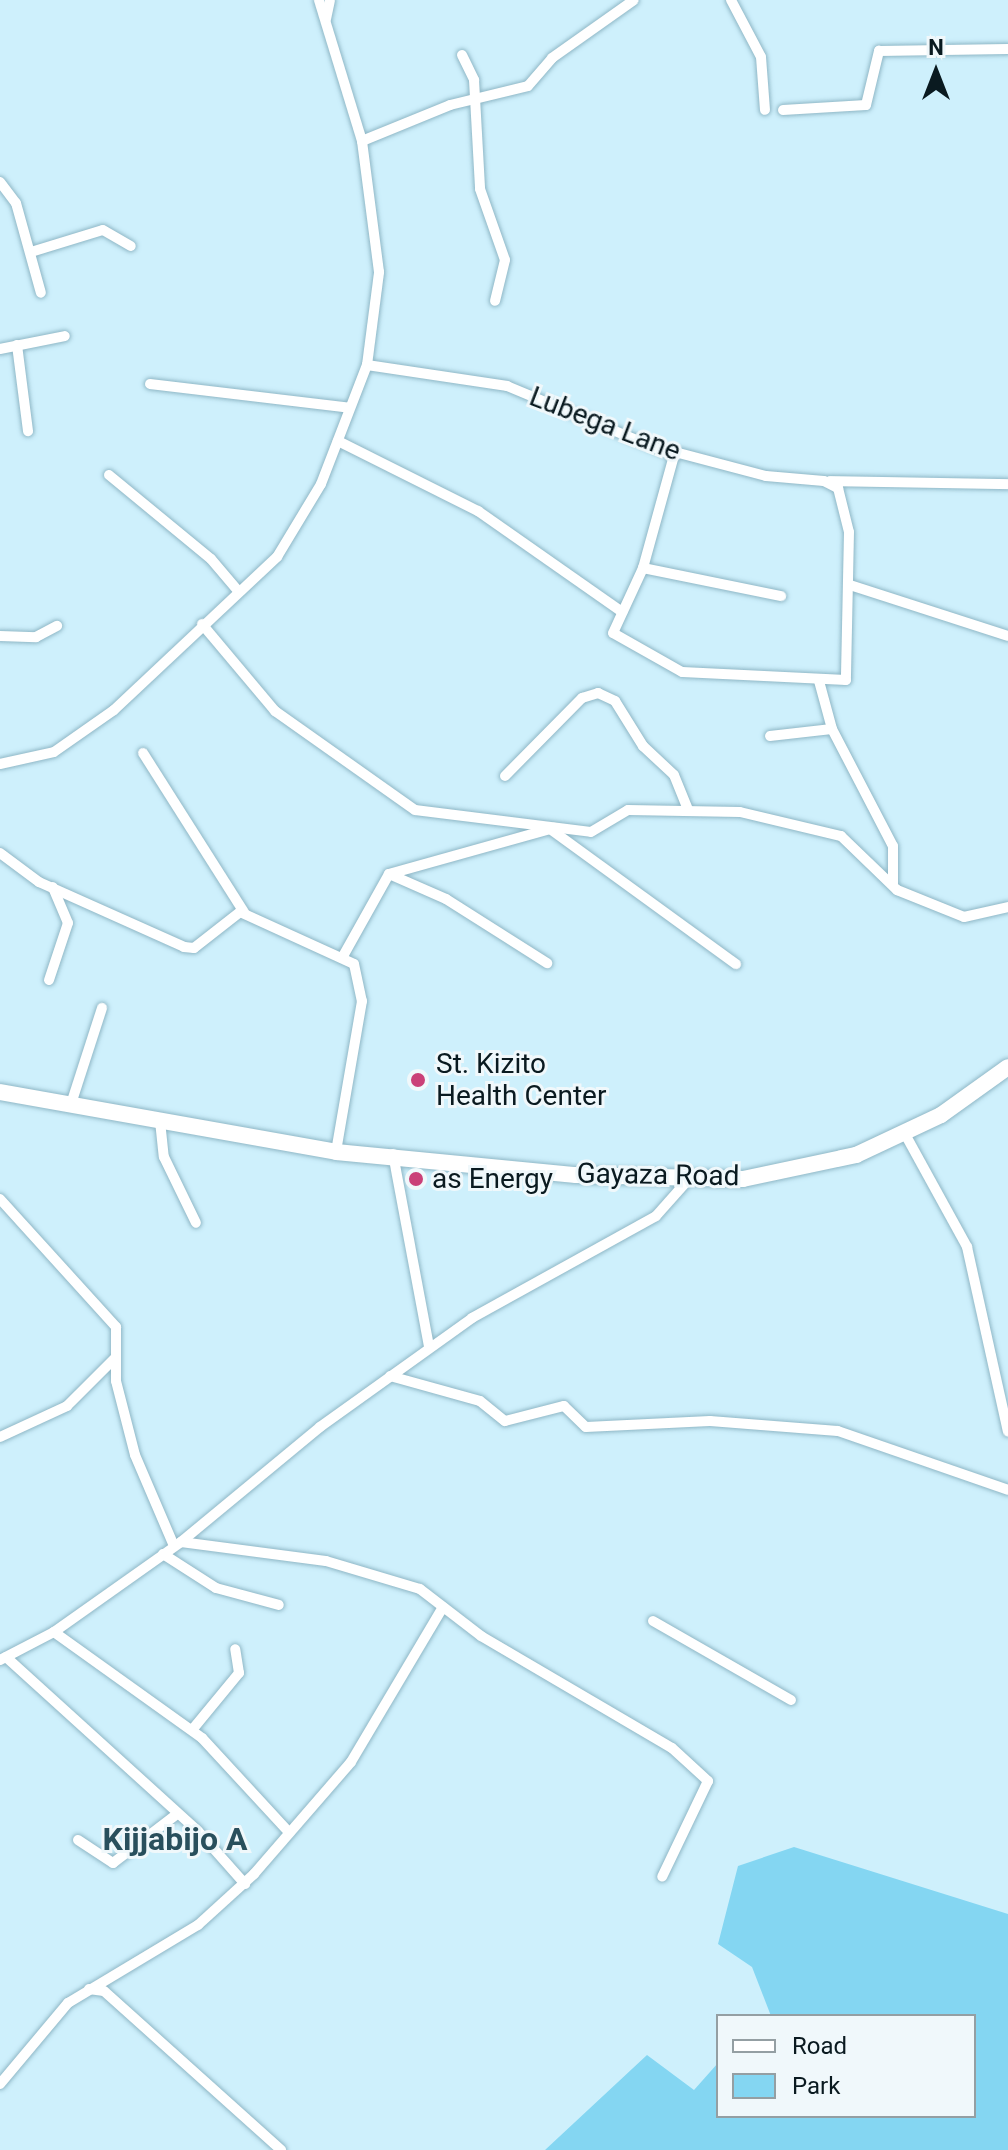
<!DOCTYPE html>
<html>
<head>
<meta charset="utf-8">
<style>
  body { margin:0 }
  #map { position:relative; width:1008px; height:2150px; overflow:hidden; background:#cef0fc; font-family:Roboto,sans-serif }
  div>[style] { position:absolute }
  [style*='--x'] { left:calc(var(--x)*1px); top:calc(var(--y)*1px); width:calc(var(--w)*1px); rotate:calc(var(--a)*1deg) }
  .green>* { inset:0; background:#84d6f2 }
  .roads { filter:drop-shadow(0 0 2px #8fb7c6) drop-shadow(0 0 2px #8fb7c6) }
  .minor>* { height:10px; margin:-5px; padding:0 5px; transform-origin:5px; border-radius:5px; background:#fff }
  .primary>* { height:16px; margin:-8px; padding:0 8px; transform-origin:8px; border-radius:8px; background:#fff }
  .dots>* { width:22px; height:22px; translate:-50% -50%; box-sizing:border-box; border:4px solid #f0f8fb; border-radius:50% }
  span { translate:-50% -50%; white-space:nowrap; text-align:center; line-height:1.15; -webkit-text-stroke:6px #f0f8fb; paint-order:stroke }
  .street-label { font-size:28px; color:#0a1a20 }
  .poi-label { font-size:28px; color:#0a1a20 }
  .left { translate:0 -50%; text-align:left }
  .quarter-label { font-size:32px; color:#294f5c; font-weight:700 }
  .legend { position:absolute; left:716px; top:2014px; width:260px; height:104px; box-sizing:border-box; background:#f0f8fb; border:2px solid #949fa3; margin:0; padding:10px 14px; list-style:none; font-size:24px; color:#0a1a20 }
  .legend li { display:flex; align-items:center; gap:16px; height:40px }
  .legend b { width:40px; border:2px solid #949fa3 }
  .north { position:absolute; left:896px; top:32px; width:80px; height:80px; -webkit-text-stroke:6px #f0f8fb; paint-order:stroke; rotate:0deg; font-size:22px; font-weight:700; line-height:32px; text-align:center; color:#0a1a20 }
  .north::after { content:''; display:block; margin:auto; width:28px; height:36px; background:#0a1a20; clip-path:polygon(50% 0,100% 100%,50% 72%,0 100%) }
</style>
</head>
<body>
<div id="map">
  <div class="green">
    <div style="clip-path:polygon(794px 1847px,1008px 1914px,1008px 2150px,545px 2150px,647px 2055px,694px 2090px,718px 2063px,718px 2116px,974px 2116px,974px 2016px,771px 2016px,752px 1967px,718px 1944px,738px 1866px)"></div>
  </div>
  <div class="roads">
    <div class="minor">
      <div style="--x:731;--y:0;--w:64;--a:62.2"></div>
      <div style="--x:761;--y:57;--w:53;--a:85.7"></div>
      <div style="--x:326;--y:19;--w:19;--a:-78"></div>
      <div style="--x:462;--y:55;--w:28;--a:64"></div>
      <div style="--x:474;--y:80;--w:109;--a:86.8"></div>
      <div style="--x:480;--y:189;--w:75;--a:70.6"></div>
      <div style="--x:505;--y:260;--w:42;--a:103.7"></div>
      <div style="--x:783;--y:110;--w:83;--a:-3.4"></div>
      <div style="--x:866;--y:105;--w:56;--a:-76.5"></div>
      <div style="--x:879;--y:51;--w:129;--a:-0.9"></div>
      <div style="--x:362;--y:141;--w:95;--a:-22.2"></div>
      <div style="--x:450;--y:105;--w:80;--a:-13.7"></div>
      <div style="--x:528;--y:86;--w:37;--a:-49"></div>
      <div style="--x:552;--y:58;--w:100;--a:-35.3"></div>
      <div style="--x:0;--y:182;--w:26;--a:53"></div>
      <div style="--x:16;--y:203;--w:93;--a:74.5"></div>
      <div style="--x:31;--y:252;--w:75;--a:-17"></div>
      <div style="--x:103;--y:230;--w:32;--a:30"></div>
      <div style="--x:17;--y:345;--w:87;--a:82.7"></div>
      <div style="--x:0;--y:349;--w:66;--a:-11.3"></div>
      <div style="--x:367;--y:365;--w:142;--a:8.5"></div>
      <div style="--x:507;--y:386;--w:177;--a:22.6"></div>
      <div style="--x:670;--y:454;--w:5;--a:-22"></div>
      <div style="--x:675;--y:452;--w:94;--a:14.8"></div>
      <div style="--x:766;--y:476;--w:58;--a:4.9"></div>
      <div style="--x:824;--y:481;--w:16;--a:27"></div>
      <div style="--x:838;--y:488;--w:45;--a:76"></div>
      <div style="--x:849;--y:532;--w:148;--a:91.2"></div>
      <div style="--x:846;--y:680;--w:164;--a:-177.2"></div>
      <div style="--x:682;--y:672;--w:79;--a:-150.5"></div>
      <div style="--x:613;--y:633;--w:72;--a:-65.2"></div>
      <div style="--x:643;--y:568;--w:120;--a:-74.6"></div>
      <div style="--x:150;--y:384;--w:201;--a:6.8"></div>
      <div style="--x:338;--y:441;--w:157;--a:26.6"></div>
      <div style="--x:478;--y:511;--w:176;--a:35"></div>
      <div style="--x:109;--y:475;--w:132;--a:39.5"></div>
      <div style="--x:211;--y:559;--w:43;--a:49.7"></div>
      <div style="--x:830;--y:481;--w:178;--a:1"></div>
      <div style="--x:643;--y:568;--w:141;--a:11.5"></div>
      <div style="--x:850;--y:585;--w:166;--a:17.9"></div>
      <div style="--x:202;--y:624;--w:114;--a:50"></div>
      <div style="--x:275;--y:711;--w:171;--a:35.3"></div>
      <div style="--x:415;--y:810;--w:177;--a:7.1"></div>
      <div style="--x:591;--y:832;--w:43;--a:-30.7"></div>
      <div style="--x:628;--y:810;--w:112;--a:1"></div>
      <div style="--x:740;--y:812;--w:104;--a:13.4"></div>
      <div style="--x:841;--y:836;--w:78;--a:44"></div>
      <div style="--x:897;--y:890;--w:72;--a:21.9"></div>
      <div style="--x:964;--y:917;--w:45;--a:-12.8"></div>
      <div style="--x:0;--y:636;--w:36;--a:2"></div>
      <div style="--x:36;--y:637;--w:24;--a:-28"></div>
      <div style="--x:819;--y:681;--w:50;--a:74.8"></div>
      <div style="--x:832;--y:729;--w:132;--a:62.5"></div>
      <div style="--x:893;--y:846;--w:39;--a:90"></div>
      <div style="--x:770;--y:736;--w:62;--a:-6.4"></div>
      <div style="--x:143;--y:753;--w:188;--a:57.6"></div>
      <div style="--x:0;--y:764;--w:55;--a:-12.5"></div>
      <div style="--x:54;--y:752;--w:73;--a:-35"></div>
      <div style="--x:114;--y:710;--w:224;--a:-43.2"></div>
      <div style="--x:277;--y:557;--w:85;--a:-58.9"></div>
      <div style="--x:321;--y:484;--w:128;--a:-68.9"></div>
      <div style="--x:367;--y:365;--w:94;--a:-82.6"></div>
      <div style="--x:379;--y:272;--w:132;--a:-97.4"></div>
      <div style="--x:362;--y:141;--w:147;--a:-107"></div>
      <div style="--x:505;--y:776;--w:110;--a:-45.4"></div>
      <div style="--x:582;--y:698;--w:17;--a:-17"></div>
      <div style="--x:598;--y:693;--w:19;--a:25"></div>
      <div style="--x:615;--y:701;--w:53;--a:58.1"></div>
      <div style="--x:643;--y:746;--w:42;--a:43.1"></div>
      <div style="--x:674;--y:775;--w:38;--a:68"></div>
      <div style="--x:550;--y:829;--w:230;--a:36"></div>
      <div style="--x:0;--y:853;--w:49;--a:36.6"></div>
      <div style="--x:39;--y:882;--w:159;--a:24.1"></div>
      <div style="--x:184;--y:947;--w:10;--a:6"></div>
      <div style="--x:194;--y:948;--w:58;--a:-38"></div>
      <div style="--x:240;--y:912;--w:125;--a:24.5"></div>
      <div style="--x:354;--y:964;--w:38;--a:78"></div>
      <div style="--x:362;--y:1001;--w:153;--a:99.8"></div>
      <div style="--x:389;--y:874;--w:62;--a:23.7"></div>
      <div style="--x:446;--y:899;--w:120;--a:32.4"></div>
      <div style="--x:342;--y:958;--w:96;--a:-60.8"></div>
      <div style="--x:389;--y:874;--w:171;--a:-15.6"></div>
      <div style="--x:49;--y:980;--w:60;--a:-71.6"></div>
      <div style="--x:68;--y:923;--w:39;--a:-113"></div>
      <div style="--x:71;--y:1104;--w:101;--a:-72.1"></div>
      <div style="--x:160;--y:1121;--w:36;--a:84"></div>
      <div style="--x:164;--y:1157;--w:73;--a:64.1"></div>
      <div style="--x:905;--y:1134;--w:129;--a:61.2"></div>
      <div style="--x:967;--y:1247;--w:189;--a:77.5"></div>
      <div style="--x:393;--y:1154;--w:196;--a:79.4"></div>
      <div style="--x:0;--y:1199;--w:173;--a:47.8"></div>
      <div style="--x:116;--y:1327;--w:54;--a:90"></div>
      <div style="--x:116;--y:1381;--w:76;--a:75.6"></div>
      <div style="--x:135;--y:1455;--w:99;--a:66.8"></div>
      <div style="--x:390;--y:1376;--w:93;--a:15.5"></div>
      <div style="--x:480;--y:1401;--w:32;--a:39"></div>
      <div style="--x:505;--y:1421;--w:61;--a:-14.3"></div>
      <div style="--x:564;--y:1406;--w:30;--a:44"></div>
      <div style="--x:586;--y:1427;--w:124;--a:-2.8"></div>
      <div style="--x:710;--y:1421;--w:128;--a:4.5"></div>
      <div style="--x:838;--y:1431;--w:180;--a:19.1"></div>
      <div style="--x:0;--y:1437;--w:74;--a:-24.8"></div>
      <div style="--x:67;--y:1406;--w:69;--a:-45"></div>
      <div style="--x:181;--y:1542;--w:146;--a:7.5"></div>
      <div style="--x:326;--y:1561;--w:98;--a:16.6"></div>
      <div style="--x:420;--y:1589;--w:77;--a:37.6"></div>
      <div style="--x:481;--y:1636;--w:221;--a:30.4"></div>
      <div style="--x:672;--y:1748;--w:49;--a:42.5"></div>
      <div style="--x:708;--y:1781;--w:106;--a:115.6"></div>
      <div style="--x:163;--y:1554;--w:63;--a:32.7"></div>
      <div style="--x:216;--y:1588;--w:65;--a:15.1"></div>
      <div style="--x:653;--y:1621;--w:159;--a:29.8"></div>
      <div style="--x:54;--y:1632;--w:182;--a:35.6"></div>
      <div style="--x:202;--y:1738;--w:124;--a:47.3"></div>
      <div style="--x:6;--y:1657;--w:259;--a:42.2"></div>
      <div style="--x:198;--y:1831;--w:71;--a:48.4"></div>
      <div style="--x:0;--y:1660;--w:61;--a:-27.4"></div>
      <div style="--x:54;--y:1632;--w:156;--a:-35.3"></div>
      <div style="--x:181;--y:1542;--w:180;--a:-39.6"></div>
      <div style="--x:320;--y:1427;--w:187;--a:-35.6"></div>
      <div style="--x:472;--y:1318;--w:210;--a:-29"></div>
      <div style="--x:656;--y:1216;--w:50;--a:-48.3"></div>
      <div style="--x:192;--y:1730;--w:74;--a:-50.5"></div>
      <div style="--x:239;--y:1673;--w:24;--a:-99"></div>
      <div style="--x:78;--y:1840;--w:42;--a:33.3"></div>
      <div style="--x:113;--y:1863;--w:81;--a:-37.4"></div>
      <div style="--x:89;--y:1989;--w:15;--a:8"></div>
      <div style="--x:104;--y:1991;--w:238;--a:41.9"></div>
      <div style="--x:0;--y:2084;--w:106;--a:-50"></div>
      <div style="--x:68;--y:2003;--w:152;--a:-31"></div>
      <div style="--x:198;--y:1925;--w:76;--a:-42.3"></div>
      <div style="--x:254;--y:1874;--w:148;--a:-49.1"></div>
      <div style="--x:351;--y:1762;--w:180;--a:-59.3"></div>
    </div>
    <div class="primary">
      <div style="--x:0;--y:1092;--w:341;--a:10.1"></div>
      <div style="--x:336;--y:1152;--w:241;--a:5.5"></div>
      <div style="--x:576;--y:1175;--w:167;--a:1.4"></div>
      <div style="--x:743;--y:1179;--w:116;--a:-12"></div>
      <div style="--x:856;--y:1155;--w:94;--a:-25.2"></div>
      <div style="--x:941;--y:1115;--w:82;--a:-35.6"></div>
    </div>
  </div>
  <div class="dots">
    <div style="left:418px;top:1080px;background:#ca4078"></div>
    <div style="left:416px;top:1179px;background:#ca4078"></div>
  </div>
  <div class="street-label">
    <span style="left:605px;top:424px;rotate:21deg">Lubega Lane</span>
    <span style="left:658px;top:1175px;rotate:1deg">Gayaza Road</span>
  </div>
  <div class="poi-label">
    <span class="left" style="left:436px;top:1080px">St. Kizito<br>Health Center</span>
    <span class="left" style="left:432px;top:1179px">as Energy</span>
  </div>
  <div class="quarter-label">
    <span style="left:175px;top:1839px">Kijjabijo A</span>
  </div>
  <ul class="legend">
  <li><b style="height:10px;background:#fff"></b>Road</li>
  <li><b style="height:22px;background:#84d6f2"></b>Park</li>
  </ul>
  <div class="north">N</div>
</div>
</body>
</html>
